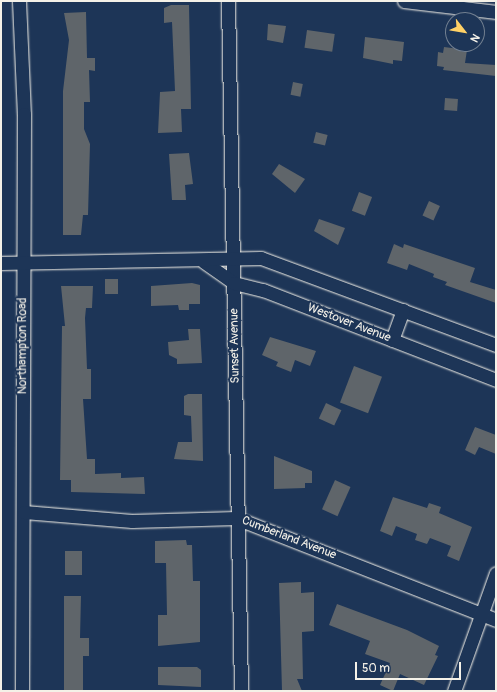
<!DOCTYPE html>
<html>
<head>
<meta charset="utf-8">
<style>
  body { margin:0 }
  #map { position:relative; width:497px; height:692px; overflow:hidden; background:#1d3557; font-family:Pangolin,sans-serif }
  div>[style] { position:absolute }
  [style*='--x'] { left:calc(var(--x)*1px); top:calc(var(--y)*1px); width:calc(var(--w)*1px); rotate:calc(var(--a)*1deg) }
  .building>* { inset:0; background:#5f656a; transform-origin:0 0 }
  .roads { filter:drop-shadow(0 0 1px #f4f1e8) drop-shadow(0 0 1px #f4f1e8) }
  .street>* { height:13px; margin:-6.5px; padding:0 6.5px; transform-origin:6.5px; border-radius:6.5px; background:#1d3557 }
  span { translate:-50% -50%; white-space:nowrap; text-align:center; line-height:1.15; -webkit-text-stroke:4px #1d3557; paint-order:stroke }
  .street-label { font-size:12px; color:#f4f1e8 }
  .frame { position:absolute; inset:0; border:2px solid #f4f1e8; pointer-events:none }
  .north { position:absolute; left:445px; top:12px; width:40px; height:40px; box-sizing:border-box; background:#1d3557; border:1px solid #738091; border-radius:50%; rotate:121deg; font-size:11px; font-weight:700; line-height:16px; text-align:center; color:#f4f1e8 }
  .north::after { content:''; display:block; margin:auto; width:14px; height:18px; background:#ffd166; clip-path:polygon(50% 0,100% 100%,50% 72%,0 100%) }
  .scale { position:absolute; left:355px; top:662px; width:106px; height:18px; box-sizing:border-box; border:2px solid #f4f1e8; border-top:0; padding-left:5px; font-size:12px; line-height:14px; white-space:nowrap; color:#f4f1e8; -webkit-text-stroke:3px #1d3557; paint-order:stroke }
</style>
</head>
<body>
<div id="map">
  <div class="building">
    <div style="clip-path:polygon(171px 5px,189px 5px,191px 109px,181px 109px,182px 132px,158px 133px,160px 92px,175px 91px,172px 22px,164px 23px,164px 8px)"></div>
    <div style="clip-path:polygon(86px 12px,87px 58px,95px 58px,95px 71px,89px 70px,90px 102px,84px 102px,84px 129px,90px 144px,88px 215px,83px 215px,81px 235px,63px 235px,63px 91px,69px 40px,64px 13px)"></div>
    <div style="clip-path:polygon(268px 24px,286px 26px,283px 43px,267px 40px)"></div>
    <div style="left:307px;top:30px;width:28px;height:18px;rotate:8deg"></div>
    <div style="clip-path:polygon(365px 37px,404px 42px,402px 61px,393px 60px,393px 64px,363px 58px)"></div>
    <div style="clip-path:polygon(444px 47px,467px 50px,465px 63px,496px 65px,496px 76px,443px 70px,444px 67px,437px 66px,438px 52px,443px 53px)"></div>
    <div style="left:293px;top:82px;width:10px;height:13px;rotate:11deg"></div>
    <div style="left:445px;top:98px;width:13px;height:12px;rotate:4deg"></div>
    <div style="left:316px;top:132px;width:12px;height:11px;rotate:14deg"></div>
    <div style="clip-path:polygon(189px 153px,193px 184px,185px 185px,186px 200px,172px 200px,169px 154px)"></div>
    <div style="clip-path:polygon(279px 164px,305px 179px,295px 193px,272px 174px)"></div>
    <div style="left:359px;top:192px;width:14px;height:20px;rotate:21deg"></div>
    <div style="left:429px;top:201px;width:12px;height:16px;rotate:24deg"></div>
    <div style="clip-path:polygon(319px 219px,345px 228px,338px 245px,314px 231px)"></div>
    <div style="clip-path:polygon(394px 244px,403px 248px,404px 244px,475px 268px,470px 282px,496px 290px,496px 303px,445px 285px,447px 282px,433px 277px,434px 274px,409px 264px,407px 270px,387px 263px)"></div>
    <div style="left:105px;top:279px;width:13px;height:15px"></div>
    <div style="clip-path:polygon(192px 283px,200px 285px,200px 304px,189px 304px,189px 310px,179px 310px,178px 305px,151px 306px,151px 286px)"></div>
    <div style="clip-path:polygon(61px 286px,93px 286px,92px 308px,86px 308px,85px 318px,87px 369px,91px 369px,91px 399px,83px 399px,87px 459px,95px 459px,95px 474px,121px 473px,121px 478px,144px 477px,145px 494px,71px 492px,71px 480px,60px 480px,62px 326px,65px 326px)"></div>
    <div style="clip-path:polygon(188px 329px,200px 329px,202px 363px,177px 364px,177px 359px,169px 355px,168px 342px,189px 340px)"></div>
    <div style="clip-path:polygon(270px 337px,316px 351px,310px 366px,295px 360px,291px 372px,276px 366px,278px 362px,262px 355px)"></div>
    <div style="left:354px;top:366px;width:30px;height:39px;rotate:21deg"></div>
    <div style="clip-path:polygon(188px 394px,202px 394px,203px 461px,174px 459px,178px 442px,192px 442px,191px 416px,184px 415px,184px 396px)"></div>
    <div style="left:326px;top:403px;width:17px;height:17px;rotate:25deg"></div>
    <div style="clip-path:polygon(475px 427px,496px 435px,496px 454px,479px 447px,475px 455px,465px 450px)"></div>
    <div style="clip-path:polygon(274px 456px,312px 471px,312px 483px,305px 483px,305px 488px,274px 489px)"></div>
    <div style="left:335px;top:480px;width:17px;height:32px;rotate:24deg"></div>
    <div style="clip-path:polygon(393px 497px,427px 508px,429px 503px,441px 507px,439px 513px,472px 527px,459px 561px,447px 556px,451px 546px,430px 538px,427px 544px,415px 540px,417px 534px,396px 526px,392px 536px,380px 531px)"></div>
    <div style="clip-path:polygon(186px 540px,187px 545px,192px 545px,193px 581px,200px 581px,200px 642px,158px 646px,158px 615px,167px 615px,166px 563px,155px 563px,155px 541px)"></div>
    <div style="left:65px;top:551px;width:17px;height:24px"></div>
    <div style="clip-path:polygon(301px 582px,301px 593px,314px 592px,314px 631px,302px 632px,303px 679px,297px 679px,302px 691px,282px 691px,279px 583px)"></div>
    <div style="clip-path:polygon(64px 596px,81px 596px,80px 638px,89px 638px,89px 656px,83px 656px,83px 691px,64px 691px)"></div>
    <div style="clip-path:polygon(337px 604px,407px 630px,439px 646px,435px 655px,438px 656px,424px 685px,400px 674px,393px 691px,380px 685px,390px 663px,365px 654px,370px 641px,329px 625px)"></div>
    <div style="clip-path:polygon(158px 667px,197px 667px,201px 670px,201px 687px,158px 685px)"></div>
  </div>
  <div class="roads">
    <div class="street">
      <div style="--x:19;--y:1;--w:113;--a:87.5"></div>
      <div style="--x:24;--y:114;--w:577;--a:90.2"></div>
      <div style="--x:228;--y:1;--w:690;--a:88.92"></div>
      <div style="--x:404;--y:1;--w:93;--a:6.8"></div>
      <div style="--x:204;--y:262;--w:37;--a:35"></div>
      <div style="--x:234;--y:283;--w:30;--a:14"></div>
      <div style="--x:263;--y:290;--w:250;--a:21.1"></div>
      <div style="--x:1;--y:263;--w:260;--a:-1.1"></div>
      <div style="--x:261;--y:258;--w:251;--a:20.3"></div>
      <div style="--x:392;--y:340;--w:32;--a:-70"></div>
      <div style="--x:24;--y:512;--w:108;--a:4.8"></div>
      <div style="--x:132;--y:521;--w:104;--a:-1.7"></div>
      <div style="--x:236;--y:518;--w:279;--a:21.4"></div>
      <div style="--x:454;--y:691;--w:125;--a:-70.4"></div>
    </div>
  </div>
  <div class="street-label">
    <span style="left:349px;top:323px;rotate:21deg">Westover Avenue</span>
    <span style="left:23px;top:346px;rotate:-90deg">Northampton Road</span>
    <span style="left:235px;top:346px;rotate:-91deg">Sunset Avenue</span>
    <span style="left:289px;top:538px;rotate:21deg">Cumberland Avenue</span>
  </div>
  <div class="frame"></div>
  <div class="north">N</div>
  <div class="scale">50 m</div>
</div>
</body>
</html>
